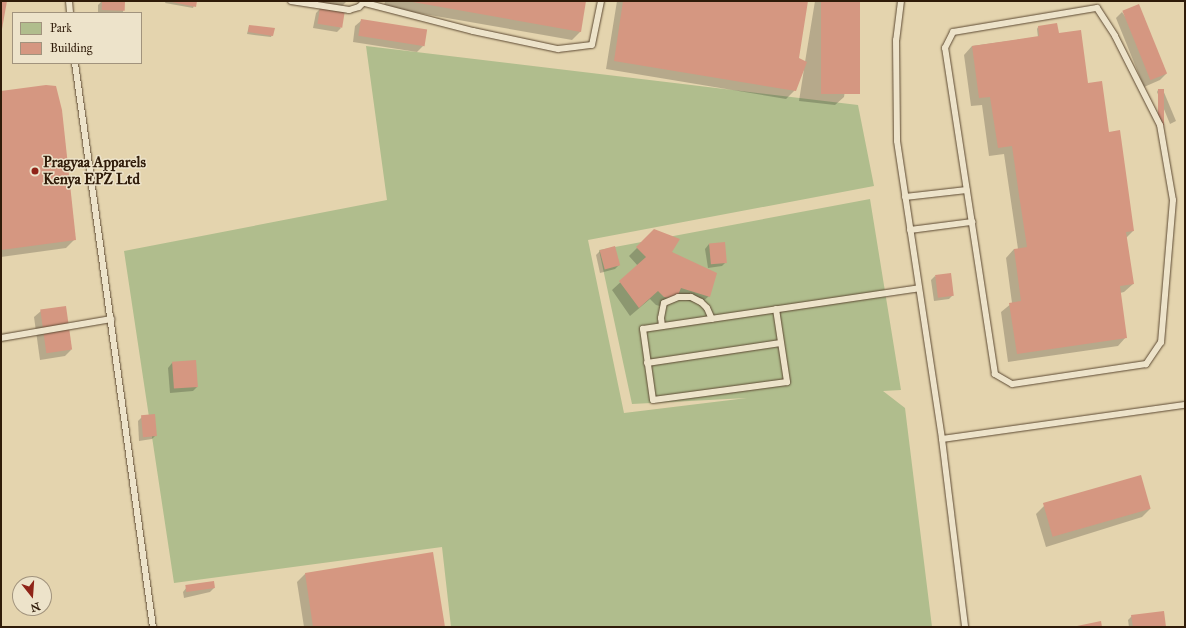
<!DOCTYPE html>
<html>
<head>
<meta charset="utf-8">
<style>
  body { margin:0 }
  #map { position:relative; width:1186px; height:628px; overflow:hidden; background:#e4d4ae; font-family:"IM FELL Great Primer",serif }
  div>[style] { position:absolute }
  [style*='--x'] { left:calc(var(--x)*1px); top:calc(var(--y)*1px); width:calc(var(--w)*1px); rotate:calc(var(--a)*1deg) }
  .green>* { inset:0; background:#b0bd8d }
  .shadow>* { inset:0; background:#0003 }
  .building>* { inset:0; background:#d59781; transform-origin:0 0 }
  .roads { filter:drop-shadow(0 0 1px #5c4932) drop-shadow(0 0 1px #5c4932) }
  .lane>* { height:6px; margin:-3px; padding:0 3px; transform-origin:3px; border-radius:3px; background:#ede3ca }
  .dots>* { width:11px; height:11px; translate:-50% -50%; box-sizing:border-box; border:2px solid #ede3ca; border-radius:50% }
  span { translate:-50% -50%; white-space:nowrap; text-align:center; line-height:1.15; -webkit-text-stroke:3px #ede3ca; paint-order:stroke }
  .poi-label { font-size:15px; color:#2f1b09; font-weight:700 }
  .left { translate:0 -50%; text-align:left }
  .frame { position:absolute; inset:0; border:2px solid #2f1b09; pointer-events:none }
  .legend { position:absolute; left:12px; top:12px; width:130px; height:52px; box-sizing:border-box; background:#ede3ca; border:1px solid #a1937d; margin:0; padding:5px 7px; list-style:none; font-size:12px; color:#2f1b09 }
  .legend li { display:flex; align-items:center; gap:8px; height:20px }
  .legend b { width:20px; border:1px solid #a1937d }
  .north { position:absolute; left:12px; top:576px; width:40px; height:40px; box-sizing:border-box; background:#ede3ca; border:1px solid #a1937d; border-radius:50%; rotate:163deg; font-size:11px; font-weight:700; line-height:16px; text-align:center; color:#2f1b09 }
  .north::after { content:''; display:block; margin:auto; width:14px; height:18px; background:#8f2418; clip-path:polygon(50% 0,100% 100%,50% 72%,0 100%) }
</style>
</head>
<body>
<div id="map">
  <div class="green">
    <div style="clip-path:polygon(366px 46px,858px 105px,874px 186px,588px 240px,624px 413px,747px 398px,632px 404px,599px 250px,870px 199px,901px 390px,883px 391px,905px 408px,932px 627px,451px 627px,442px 547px,174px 583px,124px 251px,387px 200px)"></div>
  </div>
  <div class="shadow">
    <div style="clip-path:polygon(102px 1px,124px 3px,123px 12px,98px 13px,98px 5px)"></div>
    <div style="clip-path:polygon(166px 1px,196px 1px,193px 8px,165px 3px)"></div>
    <div style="clip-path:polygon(296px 1px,347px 1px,339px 9px)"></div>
    <div style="clip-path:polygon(385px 1px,585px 1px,580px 32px,572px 40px,384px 7px)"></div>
    <div style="clip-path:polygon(617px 1px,807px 1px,797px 58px,805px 62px,815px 1px,859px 1px,844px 97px,835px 105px,799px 101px,804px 69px,795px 90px,786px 99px,606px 69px)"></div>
    <div style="clip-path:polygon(320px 9px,341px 28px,337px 32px,313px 28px,316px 13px)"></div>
    <div style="clip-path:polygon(1122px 12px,1166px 74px,1160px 80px,1144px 87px,1116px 18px)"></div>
    <div style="clip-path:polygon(362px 20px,423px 46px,417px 52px,353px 42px,355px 26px)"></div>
    <div style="clip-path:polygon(249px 26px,272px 35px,271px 37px,247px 34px)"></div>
    <div style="clip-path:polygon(1038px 27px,1057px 33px,1087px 84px,1109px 133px,1133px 231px,1126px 238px,1133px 284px,1124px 292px,1120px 293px,1126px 337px,1118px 346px,1008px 362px,1001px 312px,1012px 303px,1006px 258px,1014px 249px,1018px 249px,1004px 154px,989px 156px,982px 105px,971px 106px,964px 55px,972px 46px,1038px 37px,1037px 29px)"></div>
    <div style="clip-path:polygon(1158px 90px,1163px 90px,1176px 121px,1170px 124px,1157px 92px)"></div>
    <div style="clip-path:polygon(1px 92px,75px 239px,66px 248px,1px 257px)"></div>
    <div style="clip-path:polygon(654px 231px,709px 296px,700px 304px,675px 297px,668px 303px,660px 306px,656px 305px,650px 299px,630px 316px,612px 290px,638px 266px,629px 256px)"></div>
    <div style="clip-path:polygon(709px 244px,726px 262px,722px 266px,708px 268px,705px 249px)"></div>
    <div style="clip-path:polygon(600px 251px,619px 265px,615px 269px,600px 273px,596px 255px)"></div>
    <div style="clip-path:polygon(935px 276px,953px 295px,949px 299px,934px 301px,931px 280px)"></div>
    <div style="clip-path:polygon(41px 311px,71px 350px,65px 356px,40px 360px,34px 317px)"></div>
    <div style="clip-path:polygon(195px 361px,197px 387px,193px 391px,170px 393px,168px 368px,172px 363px)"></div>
    <div style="clip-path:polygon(142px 417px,156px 435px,152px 439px,139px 441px,138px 421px)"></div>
    <div style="clip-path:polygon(1044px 506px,1150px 509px,1142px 517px,1046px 547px,1036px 514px)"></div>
    <div style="clip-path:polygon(305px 574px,444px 627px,304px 627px,297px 582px)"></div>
    <div style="clip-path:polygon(187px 587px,214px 588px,210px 592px,184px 598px,183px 592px)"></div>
    <div style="clip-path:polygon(1132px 616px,1165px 627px,1129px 627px,1128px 620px)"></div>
  </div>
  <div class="building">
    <div style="clip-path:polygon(1px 1px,7px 1px,2px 29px,1px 29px)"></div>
    <div style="left:102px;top:1px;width:23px;height:9px;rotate:2deg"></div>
    <div style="clip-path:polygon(167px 1px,197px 1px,196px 7px)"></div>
    <div style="clip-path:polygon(407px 1px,586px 1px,581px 32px)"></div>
    <div style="clip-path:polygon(623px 1px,808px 1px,799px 58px,807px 62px,796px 91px,614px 61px)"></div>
    <div style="left:821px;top:1px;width:39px;height:93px"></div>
    <div style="left:1139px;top:4px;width:75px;height:18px;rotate:68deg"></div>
    <div style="left:320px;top:8px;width:25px;height:16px;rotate:9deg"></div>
    <div style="left:361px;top:19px;width:67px;height:17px;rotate:9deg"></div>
    <div style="clip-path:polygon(1057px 23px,1059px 33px,1081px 30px,1088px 83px,1102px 81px,1109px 132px,1120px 130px,1134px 231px,1126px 232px,1134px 284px,1120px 286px,1127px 338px,1017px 354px,1009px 303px,1021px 301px,1014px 249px,1027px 247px,1019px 195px,1012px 146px,998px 148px,990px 97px,979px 98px,972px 46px,1039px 36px,1038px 26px)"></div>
    <div style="clip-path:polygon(249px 25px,275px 28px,273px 36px,248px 32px)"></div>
    <div style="clip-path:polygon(46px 85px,56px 86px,62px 110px,76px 240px,1px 250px,1px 91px)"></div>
    <div style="left:1158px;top:89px;width:6px;height:37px"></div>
    <div style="clip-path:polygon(654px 229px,680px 239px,672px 252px,717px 273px,710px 297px,681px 288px,678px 295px,669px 298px,664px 297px,658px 291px,639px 308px,619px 281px,646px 257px,636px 247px)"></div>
    <div style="left:725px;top:242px;width:21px;height:16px;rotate:85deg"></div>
    <div style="left:615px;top:246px;width:20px;height:16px;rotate:75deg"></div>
    <div style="left:951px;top:273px;width:23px;height:16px;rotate:83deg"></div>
    <div style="left:66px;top:306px;width:44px;height:26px;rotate:82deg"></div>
    <div style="left:196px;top:360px;width:27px;height:24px;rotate:86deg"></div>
    <div style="left:155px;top:414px;width:22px;height:14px;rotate:85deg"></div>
    <div style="left:1141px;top:475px;width:35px;height:102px;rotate:74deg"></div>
    <div style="clip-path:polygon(433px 552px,445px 627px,313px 627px,305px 573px)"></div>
    <div style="left:214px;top:581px;width:7px;height:29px;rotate:82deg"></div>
    <div style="clip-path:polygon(1164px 611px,1166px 627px,1133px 627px,1131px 615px)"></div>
    <div style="clip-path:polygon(1101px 621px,1102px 627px,1077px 627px,1077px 626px)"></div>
  </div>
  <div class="roads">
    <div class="lane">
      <div style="--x:69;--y:1;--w:12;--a:85"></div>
      <div style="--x:291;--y:1;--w:59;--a:8.8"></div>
      <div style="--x:349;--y:10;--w:10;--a:-17"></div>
      <div style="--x:359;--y:7;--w:8;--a:-45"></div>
      <div style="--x:901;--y:1;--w:39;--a:97"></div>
      <div style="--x:896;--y:40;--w:101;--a:89.4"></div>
      <div style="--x:897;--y:141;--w:301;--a:81.4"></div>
      <div style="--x:942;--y:439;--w:189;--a:83"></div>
      <div style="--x:365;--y:3;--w:112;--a:14.5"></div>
      <div style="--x:473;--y:31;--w:87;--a:12"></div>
      <div style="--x:558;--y:49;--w:34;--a:-7"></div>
      <div style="--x:592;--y:45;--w:45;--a:-78.4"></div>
      <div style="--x:1097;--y:8;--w:33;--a:57"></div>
      <div style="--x:1115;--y:36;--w:100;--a:63.2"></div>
      <div style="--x:1160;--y:125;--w:76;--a:80.2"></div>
      <div style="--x:1173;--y:200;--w:143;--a:94.8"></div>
      <div style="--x:1161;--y:342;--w:27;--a:124"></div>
      <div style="--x:1146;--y:364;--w:135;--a:171.5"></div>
      <div style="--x:1012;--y:384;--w:20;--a:-150"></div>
      <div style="--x:995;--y:374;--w:330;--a:-98.7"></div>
      <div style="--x:945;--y:48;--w:18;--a:-63"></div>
      <div style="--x:953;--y:32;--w:146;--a:-9.5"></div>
      <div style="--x:75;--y:63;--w:569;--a:82.13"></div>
      <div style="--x:905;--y:197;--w:62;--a:-6.4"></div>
      <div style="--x:910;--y:230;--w:63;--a:-7.4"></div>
      <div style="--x:776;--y:309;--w:74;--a:81.4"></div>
      <div style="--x:787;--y:382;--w:135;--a:172.3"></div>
      <div style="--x:653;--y:400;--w:72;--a:-98"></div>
      <div style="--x:643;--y:329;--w:279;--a:-8.4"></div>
      <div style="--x:662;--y:326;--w:8;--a:-97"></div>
      <div style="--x:661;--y:318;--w:15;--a:-79"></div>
      <div style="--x:664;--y:303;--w:15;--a:-23"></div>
      <div style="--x:678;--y:297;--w:13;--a:0"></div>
      <div style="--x:691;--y:297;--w:11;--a:27"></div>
      <div style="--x:701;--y:302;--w:8;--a:45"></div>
      <div style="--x:707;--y:308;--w:12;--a:66"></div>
      <div style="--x:1;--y:338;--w:112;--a:-9.8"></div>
      <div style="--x:647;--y:363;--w:135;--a:-8.5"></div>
      <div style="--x:942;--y:439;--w:245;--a:-8"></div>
    </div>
  </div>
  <div class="dots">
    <div style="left:35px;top:171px;background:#8f2418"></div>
  </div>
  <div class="poi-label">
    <span class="left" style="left:43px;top:171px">Pragyaa Apparels<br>Kenya EPZ Ltd</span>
  </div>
  <div class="frame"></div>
  <ul class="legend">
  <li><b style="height:11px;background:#b0bd8d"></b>Park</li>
  <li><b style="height:11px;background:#d59781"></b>Building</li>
  </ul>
  <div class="north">N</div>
</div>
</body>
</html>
